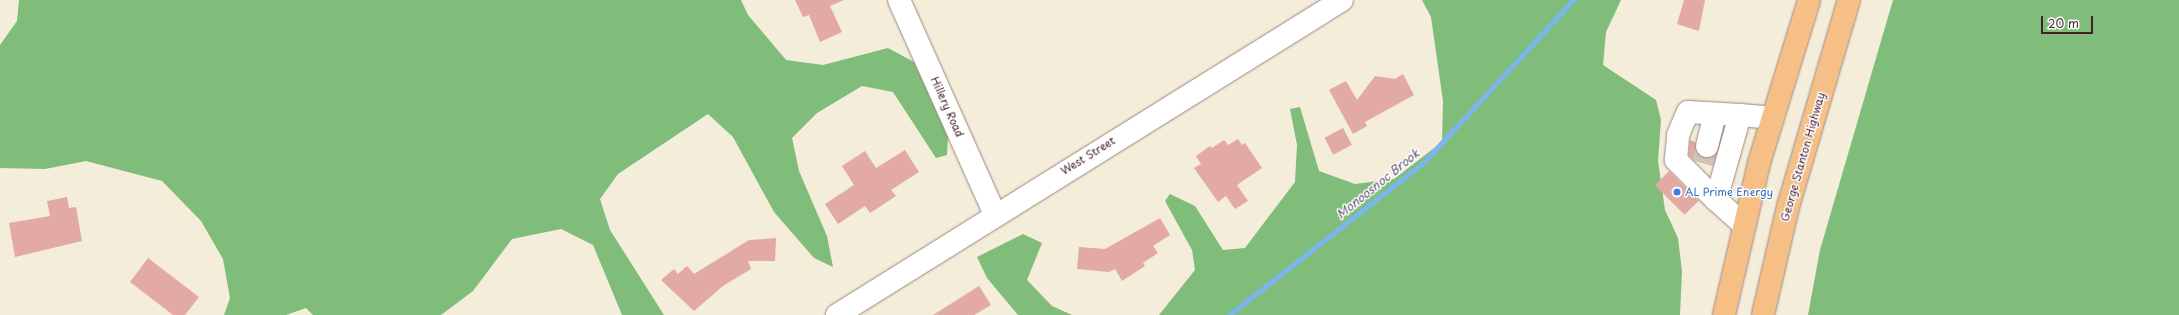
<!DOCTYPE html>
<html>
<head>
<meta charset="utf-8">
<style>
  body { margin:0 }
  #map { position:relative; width:2179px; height:315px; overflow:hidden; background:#f3edd9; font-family:"Playpen Sans",sans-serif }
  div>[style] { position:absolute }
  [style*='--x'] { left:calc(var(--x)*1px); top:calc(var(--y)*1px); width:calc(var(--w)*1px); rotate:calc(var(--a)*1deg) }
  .forest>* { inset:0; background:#80bc7a }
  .stream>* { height:5px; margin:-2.5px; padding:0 2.5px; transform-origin:2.5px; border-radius:2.5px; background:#7ab5ec }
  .building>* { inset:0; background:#e3a9a4; transform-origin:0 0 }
  .minor-tunnel>* { height:22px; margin-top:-11px; transform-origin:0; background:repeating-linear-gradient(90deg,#d1c4b6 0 22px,transparent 0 33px) }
  .roads { filter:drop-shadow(0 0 1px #9e8682) drop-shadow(0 0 1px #9e8682) }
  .minor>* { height:22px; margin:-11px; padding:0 11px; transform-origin:11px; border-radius:11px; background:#fff }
  .highway>* { height:22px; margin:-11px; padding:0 11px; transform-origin:11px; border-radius:11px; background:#f5bf86 }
  .dots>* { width:11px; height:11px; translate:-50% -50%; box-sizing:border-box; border:2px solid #fff; border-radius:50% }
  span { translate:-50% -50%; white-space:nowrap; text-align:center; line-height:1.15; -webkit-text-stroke:3px #fff; paint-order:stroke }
  .street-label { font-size:11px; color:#4a1f2b }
  .shop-label { font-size:11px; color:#366cbe }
  .left { translate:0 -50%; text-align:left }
  .water-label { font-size:12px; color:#5b546f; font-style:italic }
  .scale { position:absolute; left:2041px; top:16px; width:52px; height:18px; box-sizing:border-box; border:2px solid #4a1f2b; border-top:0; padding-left:5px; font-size:12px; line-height:14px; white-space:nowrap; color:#4a1f2b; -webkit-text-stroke:3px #fff; paint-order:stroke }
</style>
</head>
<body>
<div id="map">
  <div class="forest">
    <div style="clip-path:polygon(19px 0,741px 0,748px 15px,786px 60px,823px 65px,888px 48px,914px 62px,948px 136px,947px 155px,936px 158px,893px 92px,862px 86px,817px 113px,792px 138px,799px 171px,827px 236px,833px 267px,814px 258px,774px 212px,733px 137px,708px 114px,618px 174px,600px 199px,610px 230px,664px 315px,622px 315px,593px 245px,561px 229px,512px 239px,473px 291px,441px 315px,313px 315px,306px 308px,286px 315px,224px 315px,230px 298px,223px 259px,201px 221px,162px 181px,86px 161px,45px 169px,0 168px,0 45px,17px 21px)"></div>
    <div style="clip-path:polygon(1422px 0,1621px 0,1606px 32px,1603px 65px,1656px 100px,1661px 120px,1658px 161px,1665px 210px,1678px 238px,1682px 271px,1680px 315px,1159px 315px,1195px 270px,1192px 250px,1165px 201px,1170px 194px,1195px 206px,1223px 250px,1245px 248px,1295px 182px,1297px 145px,1290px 109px,1300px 107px,1319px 171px,1355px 184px,1394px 179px,1442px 142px,1443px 101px,1431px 17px)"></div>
    <div style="clip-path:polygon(1893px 0,2179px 0,2179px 315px,1808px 315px,1820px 250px)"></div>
    <div style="clip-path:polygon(1023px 234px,1042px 243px,1027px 280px,1052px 306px,1072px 315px,1018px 315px,987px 278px,977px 257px)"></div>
  </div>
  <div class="stream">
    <div style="--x:1229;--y:315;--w:248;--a:-38.1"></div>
    <div style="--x:1424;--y:162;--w:220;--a:-47.4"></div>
  </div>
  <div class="building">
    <div style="clip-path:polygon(795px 0,844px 0,830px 6px,842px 32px,820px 42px,809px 15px,803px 17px)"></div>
    <div style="clip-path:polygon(1684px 0,1705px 0,1699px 31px,1677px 24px)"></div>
    <div style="clip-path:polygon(1403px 74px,1414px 95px,1365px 122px,1367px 126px,1353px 134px,1329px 90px,1346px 81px,1357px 100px,1375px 76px,1395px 79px)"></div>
    <div style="left:1343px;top:128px;width:19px;height:21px;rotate:62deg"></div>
    <div style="clip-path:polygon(1238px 139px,1242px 145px,1245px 143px,1262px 168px,1237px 185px,1248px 201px,1235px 209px,1226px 196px,1218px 202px,1194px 168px,1201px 164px,1196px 156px,1210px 146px,1212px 148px,1224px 140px,1228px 145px)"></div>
    <div style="clip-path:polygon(1690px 140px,1695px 142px,1699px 155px,1710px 158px,1716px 155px,1713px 166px,1695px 161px,1689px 155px)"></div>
    <div style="clip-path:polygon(905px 150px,919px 172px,891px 190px,896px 196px,870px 213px,865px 206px,838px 224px,825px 204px,854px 185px,842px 166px,865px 151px,876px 168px)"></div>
    <div style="left:1669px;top:171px;width:42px;height:20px;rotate:45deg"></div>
    <div style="clip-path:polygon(67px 197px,69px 208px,76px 207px,82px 241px,15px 257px,9px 223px,50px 216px,47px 201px)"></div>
    <div style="clip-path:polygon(1160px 218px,1170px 235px,1153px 246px,1158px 253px,1143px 263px,1145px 266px,1122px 281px,1115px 269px,1109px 272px,1077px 269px,1079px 247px,1105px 249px)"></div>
    <div style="clip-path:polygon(776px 238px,775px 261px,748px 261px,751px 269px,723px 286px,694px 311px,661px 280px,674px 269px,678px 274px,687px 266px,694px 274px,749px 240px)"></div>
    <div style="clip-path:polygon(148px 258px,199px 297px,185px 315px,173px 315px,130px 282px)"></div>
    <div style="clip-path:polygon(979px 286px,991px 305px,974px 315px,933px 315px)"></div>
  </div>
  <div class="minor-tunnel">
    <div style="--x:1703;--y:163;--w:17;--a:-77"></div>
  </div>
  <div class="roads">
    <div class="minor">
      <div style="--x:899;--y:0;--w:235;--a:65.9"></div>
      <div style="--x:1707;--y:146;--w:33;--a:-76"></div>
      <div style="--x:1716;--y:200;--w:57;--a:-135"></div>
      <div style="--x:1676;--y:160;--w:25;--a:-85"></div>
      <div style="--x:1678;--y:135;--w:25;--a:-67"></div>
      <div style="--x:1688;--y:112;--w:52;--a:3.3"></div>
      <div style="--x:1744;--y:225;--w:38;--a:-138"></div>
      <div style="--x:1716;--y:200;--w:88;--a:-74.2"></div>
      <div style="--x:1740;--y:115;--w:32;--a:5"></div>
      <div style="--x:837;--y:315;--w:595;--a:-31.95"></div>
    </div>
    <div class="highway">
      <div style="--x:1724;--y:315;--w:156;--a:-77"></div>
      <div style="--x:1759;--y:163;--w:170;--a:-72.9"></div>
      <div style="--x:1763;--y:315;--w:111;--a:-77"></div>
      <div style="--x:1788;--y:207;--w:216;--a:-73.6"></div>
    </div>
  </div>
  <div class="dots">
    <div style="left:1677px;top:192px;background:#3f7fe0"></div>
  </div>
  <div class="street-label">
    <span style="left:947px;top:107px;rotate:66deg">Hillery Road</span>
    <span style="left:1088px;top:156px;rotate:-32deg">West Street</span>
    <span style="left:1803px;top:157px;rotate:-74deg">George Stanton Highway</span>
  </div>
  <div class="shop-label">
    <span class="left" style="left:1685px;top:192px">AL Prime Energy</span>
  </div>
  <div class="water-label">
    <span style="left:1378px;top:184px;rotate:-39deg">Monoosnoc Brook</span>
  </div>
  <div class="scale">20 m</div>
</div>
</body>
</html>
